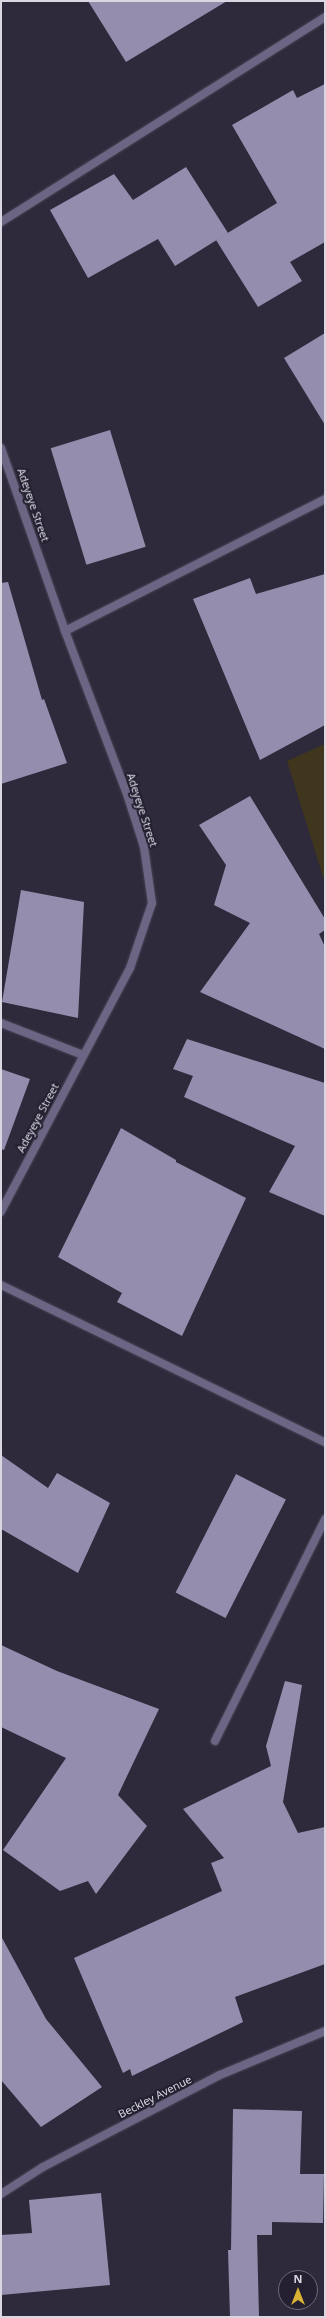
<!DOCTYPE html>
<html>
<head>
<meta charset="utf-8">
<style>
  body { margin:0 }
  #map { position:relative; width:326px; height:2318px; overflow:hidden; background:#2e2a3c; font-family:"Noto Sans",sans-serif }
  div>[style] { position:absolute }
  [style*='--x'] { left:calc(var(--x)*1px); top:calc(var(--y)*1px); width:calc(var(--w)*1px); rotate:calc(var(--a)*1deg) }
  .green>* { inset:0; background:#3f361d }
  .building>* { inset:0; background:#948dad; transform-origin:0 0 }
  .roads { filter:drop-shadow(0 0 1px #494657) drop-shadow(0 0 1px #494657) }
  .minor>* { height:8px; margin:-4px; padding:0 4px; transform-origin:4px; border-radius:4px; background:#6c6583 }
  span { translate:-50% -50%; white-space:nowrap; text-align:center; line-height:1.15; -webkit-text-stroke:4px #242031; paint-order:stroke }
  .street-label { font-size:11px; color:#d9d7e2 }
  .frame { position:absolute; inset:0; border:2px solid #d9d7e2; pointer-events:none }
  .north { position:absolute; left:278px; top:2270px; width:40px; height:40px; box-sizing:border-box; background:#242031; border:1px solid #6c6978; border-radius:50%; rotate:0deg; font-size:11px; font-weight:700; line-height:16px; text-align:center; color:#d9d7e2 }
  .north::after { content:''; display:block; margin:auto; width:14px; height:18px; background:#d9b334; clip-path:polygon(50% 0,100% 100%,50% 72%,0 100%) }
</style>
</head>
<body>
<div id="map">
  <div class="green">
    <div style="clip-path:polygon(325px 744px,325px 883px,287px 761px)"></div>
  </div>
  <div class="building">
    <div style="clip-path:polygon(88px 1px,227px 1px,126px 62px)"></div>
    <div style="clip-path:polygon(325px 84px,325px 242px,290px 262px,302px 281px,258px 307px,216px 240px,277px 203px,232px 125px,293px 90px,297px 98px)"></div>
    <div style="clip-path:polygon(186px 167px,228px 233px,175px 266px,158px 239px,88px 278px,50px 210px,114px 174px,133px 200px)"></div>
    <div style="clip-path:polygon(325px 333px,325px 425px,284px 358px)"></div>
    <div style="left:110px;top:430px;width:122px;height:62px;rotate:73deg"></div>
    <div style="clip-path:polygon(325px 574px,325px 725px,260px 760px,193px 599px,250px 578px,256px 594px)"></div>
    <div style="clip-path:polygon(8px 582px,42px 700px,44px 699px,67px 763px,1px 784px,1px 583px)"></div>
    <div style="clip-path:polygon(250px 796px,325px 919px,325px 930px,319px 934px,325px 947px,325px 1049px,200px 992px,250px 923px,214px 905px,226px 865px,199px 825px)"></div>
    <div style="clip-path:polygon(21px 890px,84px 902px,78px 1018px,2px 1002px)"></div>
    <div style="clip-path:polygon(187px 1039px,325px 1083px,325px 1216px,269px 1192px,295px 1146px,184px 1097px,193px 1076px,173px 1069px)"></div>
    <div style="clip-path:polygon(1px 1069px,30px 1079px,4px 1150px,1px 1149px)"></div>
    <div style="clip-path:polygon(121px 1128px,176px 1160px,176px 1162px,246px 1198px,182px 1336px,117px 1302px,122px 1293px,58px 1257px)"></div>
    <div style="clip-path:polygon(1px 1455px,48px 1488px,57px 1473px,110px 1503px,78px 1573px,1px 1529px)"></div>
    <div style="left:236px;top:1474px;width:56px;height:133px;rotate:27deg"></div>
    <div style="clip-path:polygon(1px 1645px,57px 1671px,159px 1709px,118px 1795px,147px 1826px,96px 1894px,88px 1881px,60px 1891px,3px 1850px,66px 1758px,1px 1727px)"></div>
    <div style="clip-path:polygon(285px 1681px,302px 1685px,283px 1802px,298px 1833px,325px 1827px,325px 1964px,235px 1997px,243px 2022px,132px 2076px,130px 2069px,123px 2073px,74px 1958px,222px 1891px,211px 1863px,224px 1858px,183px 1809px,271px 1766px,266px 1746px)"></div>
    <div style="clip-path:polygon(1px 1936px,46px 2019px,102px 2087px,41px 2127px,1px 2080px)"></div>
    <div style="clip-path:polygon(233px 2109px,302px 2111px,300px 2174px,324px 2174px,323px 2223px,272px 2222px,272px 2235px,257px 2235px,259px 2317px,230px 2317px,228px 2250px,231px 2250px)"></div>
    <div style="clip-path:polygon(101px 2193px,110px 2285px,1px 2295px,1px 2235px,32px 2233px,29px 2200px)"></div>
  </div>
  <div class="roads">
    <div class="minor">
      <div style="--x:1;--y:222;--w:383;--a:-32.3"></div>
      <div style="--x:1;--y:448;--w:194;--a:70.7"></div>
      <div style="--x:65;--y:631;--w:174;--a:69.2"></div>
      <div style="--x:127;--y:794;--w:56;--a:72.2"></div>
      <div style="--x:144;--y:847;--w:57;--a:81.9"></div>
      <div style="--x:152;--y:903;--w:69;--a:108.7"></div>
      <div style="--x:130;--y:968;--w:276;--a:117.9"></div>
      <div style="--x:65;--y:631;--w:292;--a:-26.9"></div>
      <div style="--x:1;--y:1023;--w:88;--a:21.3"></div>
      <div style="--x:1;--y:1285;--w:360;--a:25.9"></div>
      <div style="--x:215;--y:1741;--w:248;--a:-63.6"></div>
      <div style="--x:1;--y:2194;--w:50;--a:-32.7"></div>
      <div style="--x:43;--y:2167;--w:199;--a:-27.5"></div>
      <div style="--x:220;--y:2075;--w:114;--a:-22.7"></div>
    </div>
  </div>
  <div class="street-label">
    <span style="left:33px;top:505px;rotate:71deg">Adeyeye Street</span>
    <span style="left:142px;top:810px;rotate:72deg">Adeyeye Street</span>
    <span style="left:38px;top:1118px;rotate:-62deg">Adeyeye Street</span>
    <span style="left:155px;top:2097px;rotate:-27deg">Beckley Avenue</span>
  </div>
  <div class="frame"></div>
  <div class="north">N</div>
</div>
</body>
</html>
